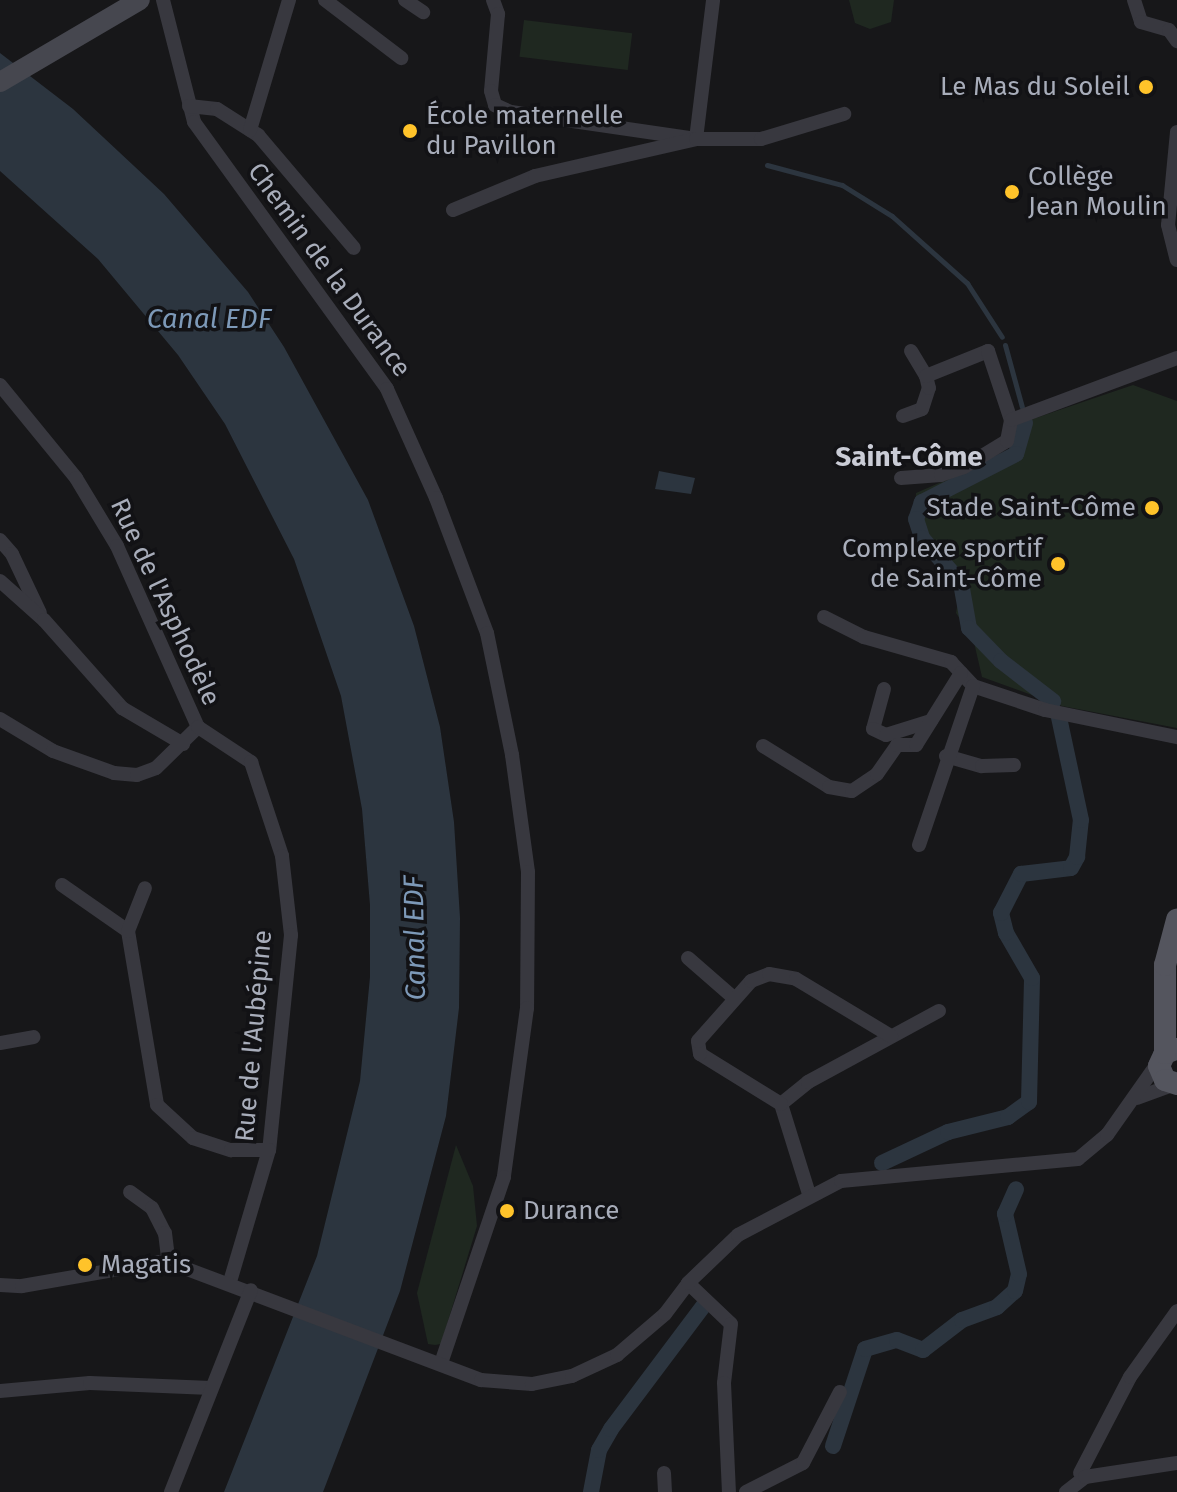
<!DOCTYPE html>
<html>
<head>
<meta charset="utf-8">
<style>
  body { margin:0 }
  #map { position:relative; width:1177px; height:1492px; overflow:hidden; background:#171719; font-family:"Fira Sans",sans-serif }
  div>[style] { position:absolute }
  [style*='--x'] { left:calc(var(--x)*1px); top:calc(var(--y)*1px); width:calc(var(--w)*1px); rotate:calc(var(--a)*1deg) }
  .green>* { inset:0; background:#1f2820; transform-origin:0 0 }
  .water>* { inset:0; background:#2c353f }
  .stream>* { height:5px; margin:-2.5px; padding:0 2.5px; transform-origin:2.5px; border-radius:2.5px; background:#2c353f }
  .canal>* { height:16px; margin:-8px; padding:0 8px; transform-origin:8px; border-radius:8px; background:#2c353f }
  .street>* { height:14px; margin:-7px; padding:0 7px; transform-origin:7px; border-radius:7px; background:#38383f }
  .secondary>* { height:20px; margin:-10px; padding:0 10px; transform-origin:10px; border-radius:10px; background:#46474f }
  .primary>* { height:22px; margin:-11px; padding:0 11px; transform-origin:11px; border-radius:11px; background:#54555e }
  .dots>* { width:22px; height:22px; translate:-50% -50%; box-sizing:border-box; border:4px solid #121215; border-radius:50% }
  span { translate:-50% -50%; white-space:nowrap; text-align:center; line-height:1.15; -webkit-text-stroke:7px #121215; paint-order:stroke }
  .poi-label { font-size:26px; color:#a8adba }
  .right { translate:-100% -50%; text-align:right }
  .left { translate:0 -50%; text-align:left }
  .street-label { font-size:26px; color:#a8adba }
  .water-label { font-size:28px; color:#7d99b8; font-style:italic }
  .neighbourhood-label { font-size:28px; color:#caccd6; font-weight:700 }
</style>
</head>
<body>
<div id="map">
  <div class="green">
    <div style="clip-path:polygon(849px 0,894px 0,891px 22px,870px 29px,855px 23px)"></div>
    <div style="left:524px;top:20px;width:109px;height:37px;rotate:7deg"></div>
    <div style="clip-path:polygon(1133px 385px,1177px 401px,1177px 728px,1062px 706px,982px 677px,973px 638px,956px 613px,959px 595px,918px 526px,915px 508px,916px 493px,1006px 454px,1019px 440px,1021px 423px)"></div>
    <div style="clip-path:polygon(456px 1145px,473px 1186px,477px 1226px,441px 1344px,435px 1345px,428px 1344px,417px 1293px)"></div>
  </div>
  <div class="water">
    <div style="clip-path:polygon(0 53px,73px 109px,164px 194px,248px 292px,284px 347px,368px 500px,414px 626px,440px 727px,454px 822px,460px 918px,459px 1008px,446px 1116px,400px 1291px,323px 1492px,224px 1492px,317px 1256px,360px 1081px,370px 977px,370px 905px,362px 809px,341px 696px,294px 559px,225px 424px,178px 355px,98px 259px,0 171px)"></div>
    <div style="clip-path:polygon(659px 471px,695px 478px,691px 494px,655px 489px)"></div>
  </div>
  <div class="stream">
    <div style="--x:767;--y:165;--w:78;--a:14.9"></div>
    <div style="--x:842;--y:185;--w:59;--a:31.8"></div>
    <div style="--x:892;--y:216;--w:101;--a:41.8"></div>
    <div style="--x:967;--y:283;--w:64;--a:57.1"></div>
    <div style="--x:1005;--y:345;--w:64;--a:74.7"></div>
  </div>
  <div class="canal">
    <div style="--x:1025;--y:423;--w:32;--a:106"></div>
    <div style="--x:1016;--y:454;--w:106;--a:152.9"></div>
    <div style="--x:922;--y:502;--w:18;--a:109"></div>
    <div style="--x:916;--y:519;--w:20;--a:72"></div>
    <div style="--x:922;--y:538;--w:60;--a:49.1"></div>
    <div style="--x:961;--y:583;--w:46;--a:79.9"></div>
    <div style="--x:969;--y:628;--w:46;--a:45.9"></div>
    <div style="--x:1001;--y:661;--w:66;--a:37.6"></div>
    <div style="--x:882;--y:1163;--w:73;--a:-25.2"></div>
    <div style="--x:948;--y:1132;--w:62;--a:-14"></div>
    <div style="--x:1008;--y:1117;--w:26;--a:-36"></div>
    <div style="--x:1029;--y:1102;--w:124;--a:-88.6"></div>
    <div style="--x:1032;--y:978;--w:52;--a:-120"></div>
    <div style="--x:1006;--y:933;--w:21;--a:-104"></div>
    <div style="--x:1001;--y:913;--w:44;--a:-62.9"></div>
    <div style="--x:1021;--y:874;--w:50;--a:-6.8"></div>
    <div style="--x:1071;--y:868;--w:13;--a:-61"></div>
    <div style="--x:1077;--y:857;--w:37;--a:-84"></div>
    <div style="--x:1081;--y:820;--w:105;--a:-102.1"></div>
    <div style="--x:833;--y:1446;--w:102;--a:-71.7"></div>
    <div style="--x:865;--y:1349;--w:33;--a:-16"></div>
    <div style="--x:897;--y:1340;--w:28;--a:21"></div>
    <div style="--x:923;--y:1350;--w:49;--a:-37.6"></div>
    <div style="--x:962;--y:1320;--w:37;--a:-20"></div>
    <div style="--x:997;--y:1307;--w:24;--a:-42"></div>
    <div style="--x:1015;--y:1291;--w:17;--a:-77"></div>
    <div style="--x:1019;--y:1274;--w:62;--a:-103.1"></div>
    <div style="--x:1005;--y:1214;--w:27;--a:-66"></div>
    <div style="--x:591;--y:1492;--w:43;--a:-79.2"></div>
    <div style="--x:599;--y:1450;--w:24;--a:-60"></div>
    <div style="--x:611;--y:1429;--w:155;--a:-53.1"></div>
  </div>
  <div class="street">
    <div style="--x:163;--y:0;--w:126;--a:75.7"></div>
    <div style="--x:194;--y:122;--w:329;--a:54.1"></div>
    <div style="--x:387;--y:389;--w:120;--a:65.8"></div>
    <div style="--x:436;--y:498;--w:144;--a:69.3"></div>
    <div style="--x:487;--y:633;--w:125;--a:78.4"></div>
    <div style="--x:512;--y:755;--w:118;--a:82.2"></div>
    <div style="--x:528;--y:872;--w:136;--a:90.4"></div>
    <div style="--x:527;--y:1008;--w:171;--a:97.8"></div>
    <div style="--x:504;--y:1177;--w:196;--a:108.7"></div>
    <div style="--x:325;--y:0;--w:96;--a:37.3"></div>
    <div style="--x:405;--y:0;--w:22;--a:34"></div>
    <div style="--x:493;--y:0;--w:15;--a:70"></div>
    <div style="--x:498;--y:14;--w:77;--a:95.2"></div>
    <div style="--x:491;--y:91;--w:15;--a:74"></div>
    <div style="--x:495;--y:105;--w:17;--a:24"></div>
    <div style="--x:511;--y:112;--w:187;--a:8.3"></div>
    <div style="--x:696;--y:139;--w:140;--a:-83"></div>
    <div style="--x:1134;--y:0;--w:23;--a:72"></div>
    <div style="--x:1141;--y:22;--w:29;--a:16"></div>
    <div style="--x:1169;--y:30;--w:14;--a:54"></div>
    <div style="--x:189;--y:106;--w:28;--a:6"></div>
    <div style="--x:217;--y:109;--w:49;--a:32.4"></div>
    <div style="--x:258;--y:135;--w:148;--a:49.7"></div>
    <div style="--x:250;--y:130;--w:136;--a:-73.3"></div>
    <div style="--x:1177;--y:132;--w:93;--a:95.5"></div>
    <div style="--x:1168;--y:225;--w:36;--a:76"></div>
    <div style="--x:453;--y:210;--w:89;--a:-22.5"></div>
    <div style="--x:535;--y:176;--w:165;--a:-12.9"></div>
    <div style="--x:696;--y:139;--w:65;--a:0"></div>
    <div style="--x:761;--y:139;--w:87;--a:-16.8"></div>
    <div style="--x:911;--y:351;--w:29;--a:59"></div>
    <div style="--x:0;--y:385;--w:120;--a:50.7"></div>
    <div style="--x:76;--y:478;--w:79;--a:58.9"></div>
    <div style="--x:117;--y:546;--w:198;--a:65.9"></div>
    <div style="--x:903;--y:416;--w:20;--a:-20"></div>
    <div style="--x:922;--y:409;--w:22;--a:-72"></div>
    <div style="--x:929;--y:388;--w:12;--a:-104"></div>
    <div style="--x:926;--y:376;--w:67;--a:-22"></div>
    <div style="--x:988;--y:351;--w:73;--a:71.6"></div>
    <div style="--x:901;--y:478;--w:40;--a:-4.3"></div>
    <div style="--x:941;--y:475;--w:24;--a:-19"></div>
    <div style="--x:964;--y:467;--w:50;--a:-31.2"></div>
    <div style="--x:1007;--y:441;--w:21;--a:-79"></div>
    <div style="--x:1011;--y:420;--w:177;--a:-20.5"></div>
    <div style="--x:0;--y:540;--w:18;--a:49"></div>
    <div style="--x:12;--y:554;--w:65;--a:64.6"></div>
    <div style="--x:0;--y:581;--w:59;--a:41.6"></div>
    <div style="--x:44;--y:620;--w:118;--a:48.4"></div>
    <div style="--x:122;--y:708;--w:71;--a:30.5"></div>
    <div style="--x:824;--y:617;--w:45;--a:26.6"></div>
    <div style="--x:864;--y:637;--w:91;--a:16"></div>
    <div style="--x:951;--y:662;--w:33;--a:47"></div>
    <div style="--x:973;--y:686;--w:76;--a:18.4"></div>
    <div style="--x:1045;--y:710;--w:135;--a:11.6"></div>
    <div style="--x:884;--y:689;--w:41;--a:105.4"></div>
    <div style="--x:873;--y:729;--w:14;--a:25"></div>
    <div style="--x:886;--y:735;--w:47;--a:-17.3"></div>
    <div style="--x:0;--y:719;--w:62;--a:31.1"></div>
    <div style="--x:53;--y:751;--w:65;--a:19.8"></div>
    <div style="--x:114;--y:773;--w:23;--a:5"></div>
    <div style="--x:137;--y:775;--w:20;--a:-20"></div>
    <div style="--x:156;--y:768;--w:59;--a:-44.3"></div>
    <div style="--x:198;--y:727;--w:64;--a:33.4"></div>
    <div style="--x:251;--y:762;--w:99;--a:71.7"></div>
    <div style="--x:282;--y:856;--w:80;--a:83.5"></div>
    <div style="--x:291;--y:935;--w:216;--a:95.8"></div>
    <div style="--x:269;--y:1150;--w:138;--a:106.5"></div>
    <div style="--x:763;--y:746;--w:78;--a:31.8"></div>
    <div style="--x:829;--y:787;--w:23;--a:10"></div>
    <div style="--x:852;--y:791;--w:30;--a:-34"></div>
    <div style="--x:877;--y:774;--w:35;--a:-55"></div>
    <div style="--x:897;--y:745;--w:19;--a:0"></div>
    <div style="--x:916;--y:745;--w:85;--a:-58"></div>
    <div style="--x:946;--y:756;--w:37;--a:16"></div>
    <div style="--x:982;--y:766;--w:32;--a:-2"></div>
    <div style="--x:919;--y:845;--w:168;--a:-71.2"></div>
    <div style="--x:62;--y:885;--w:80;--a:34.9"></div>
    <div style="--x:128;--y:931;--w:176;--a:80.5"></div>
    <div style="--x:157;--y:1105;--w:49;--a:42.5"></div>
    <div style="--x:193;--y:1138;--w:40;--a:18"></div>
    <div style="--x:231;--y:1150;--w:38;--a:0"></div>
    <div style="--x:128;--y:931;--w:46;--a:-68.4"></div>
    <div style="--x:688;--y:958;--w:62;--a:41.1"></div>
    <div style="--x:0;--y:1043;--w:34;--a:-10"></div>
    <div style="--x:1137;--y:1098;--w:40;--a:-20.2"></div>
    <div style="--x:781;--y:1104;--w:35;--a:-39"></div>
    <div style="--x:808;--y:1082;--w:149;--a:-28.5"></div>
    <div style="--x:130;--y:1192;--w:27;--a:36"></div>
    <div style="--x:152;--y:1208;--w:28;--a:63"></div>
    <div style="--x:165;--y:1233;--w:31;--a:83"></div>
    <div style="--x:809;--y:1194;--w:94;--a:-107.3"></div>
    <div style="--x:781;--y:1104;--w:95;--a:-148.3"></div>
    <div style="--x:700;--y:1054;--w:13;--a:-99"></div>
    <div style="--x:698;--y:1041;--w:80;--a:-48.5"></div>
    <div style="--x:751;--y:981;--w:19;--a:-21"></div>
    <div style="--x:769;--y:974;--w:27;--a:10"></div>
    <div style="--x:796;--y:979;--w:111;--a:31"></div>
    <div style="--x:688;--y:1283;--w:59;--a:43.6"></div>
    <div style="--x:731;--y:1324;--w:59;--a:96.8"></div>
    <div style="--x:724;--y:1383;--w:109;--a:87.4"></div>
    <div style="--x:0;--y:1285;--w:22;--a:3"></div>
    <div style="--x:22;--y:1286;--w:139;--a:-9.9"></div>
    <div style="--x:159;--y:1262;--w:20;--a:11"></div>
    <div style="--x:179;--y:1266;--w:323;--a:20.7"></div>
    <div style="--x:481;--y:1380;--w:51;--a:4.5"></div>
    <div style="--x:532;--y:1384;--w:41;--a:-11.3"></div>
    <div style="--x:572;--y:1376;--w:50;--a:-25"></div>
    <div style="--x:617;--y:1355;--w:63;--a:-40.5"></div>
    <div style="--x:665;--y:1314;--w:39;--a:-53"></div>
    <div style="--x:688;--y:1283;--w:69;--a:-43.8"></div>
    <div style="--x:738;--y:1235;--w:116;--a:-27.7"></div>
    <div style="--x:841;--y:1181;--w:238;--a:-5.3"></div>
    <div style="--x:1078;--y:1159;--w:38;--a:-40"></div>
    <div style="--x:1107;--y:1135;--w:92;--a:-54.8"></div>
    <div style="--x:0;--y:1391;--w:90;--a:-5.1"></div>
    <div style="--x:90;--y:1383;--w:121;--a:2.4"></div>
    <div style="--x:664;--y:1473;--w:19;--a:87"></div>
    <div style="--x:1080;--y:1473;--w:108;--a:-62.5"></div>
    <div style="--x:1130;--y:1377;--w:81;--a:-54.5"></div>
    <div style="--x:171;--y:1492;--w:217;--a:-68.4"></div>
    <div style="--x:746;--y:1492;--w:64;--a:-27"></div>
    <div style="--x:803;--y:1463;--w:80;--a:-62.5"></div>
    <div style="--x:1066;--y:1492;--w:24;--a:-38"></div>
    <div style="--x:1085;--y:1477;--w:93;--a:-8.7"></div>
  </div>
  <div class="secondary">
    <div style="--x:0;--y:82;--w:162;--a:-30.4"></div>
  </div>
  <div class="primary">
    <div style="--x:1176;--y:1049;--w:12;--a:160"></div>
    <div style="--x:1165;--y:1053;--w:14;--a:115"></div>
    <div style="--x:1159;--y:1066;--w:15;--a:67"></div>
    <div style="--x:1165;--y:1080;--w:13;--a:18"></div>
    <div style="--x:1165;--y:1053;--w:88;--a:-90"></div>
    <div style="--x:1165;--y:965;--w:47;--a:-75.1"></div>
  </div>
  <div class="dots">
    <div style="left:1146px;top:87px;background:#ffc32a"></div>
    <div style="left:410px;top:131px;background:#ffc32a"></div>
    <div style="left:1012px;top:192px;background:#ffc32a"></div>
    <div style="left:1152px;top:508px;background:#ffc32a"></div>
    <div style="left:1058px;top:564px;background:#ffc32a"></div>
    <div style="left:507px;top:1211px;background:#ffc32a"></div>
    <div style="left:85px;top:1265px;background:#ffc32a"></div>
  </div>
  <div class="poi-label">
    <span class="right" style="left:1130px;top:87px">Le Mas du Soleil</span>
    <span class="left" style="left:426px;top:131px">École maternelle<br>du Pavillon</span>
    <span class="left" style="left:1028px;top:192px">Collège<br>Jean Moulin</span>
    <span class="right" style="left:1136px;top:508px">Stade Saint-Côme</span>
    <span class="right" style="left:1042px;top:564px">Complexe sportif<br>de Saint-Côme</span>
    <span class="left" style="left:523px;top:1211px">Durance</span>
    <span class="left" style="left:101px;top:1265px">Magatis</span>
  </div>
  <div class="street-label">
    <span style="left:329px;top:270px;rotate:54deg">Chemin de la Durance</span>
    <span style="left:165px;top:602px;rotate:65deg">Rue de l'Asphodèle</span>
    <span style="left:254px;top:1036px;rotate:-85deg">Rue de l'Aubépine</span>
  </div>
  <div class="water-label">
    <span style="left:209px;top:319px">Canal EDF</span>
    <span style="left:415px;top:938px;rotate:-91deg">Canal EDF</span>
  </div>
  <div class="neighbourhood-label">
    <span style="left:909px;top:457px">Saint-Côme</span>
  </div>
</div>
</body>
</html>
